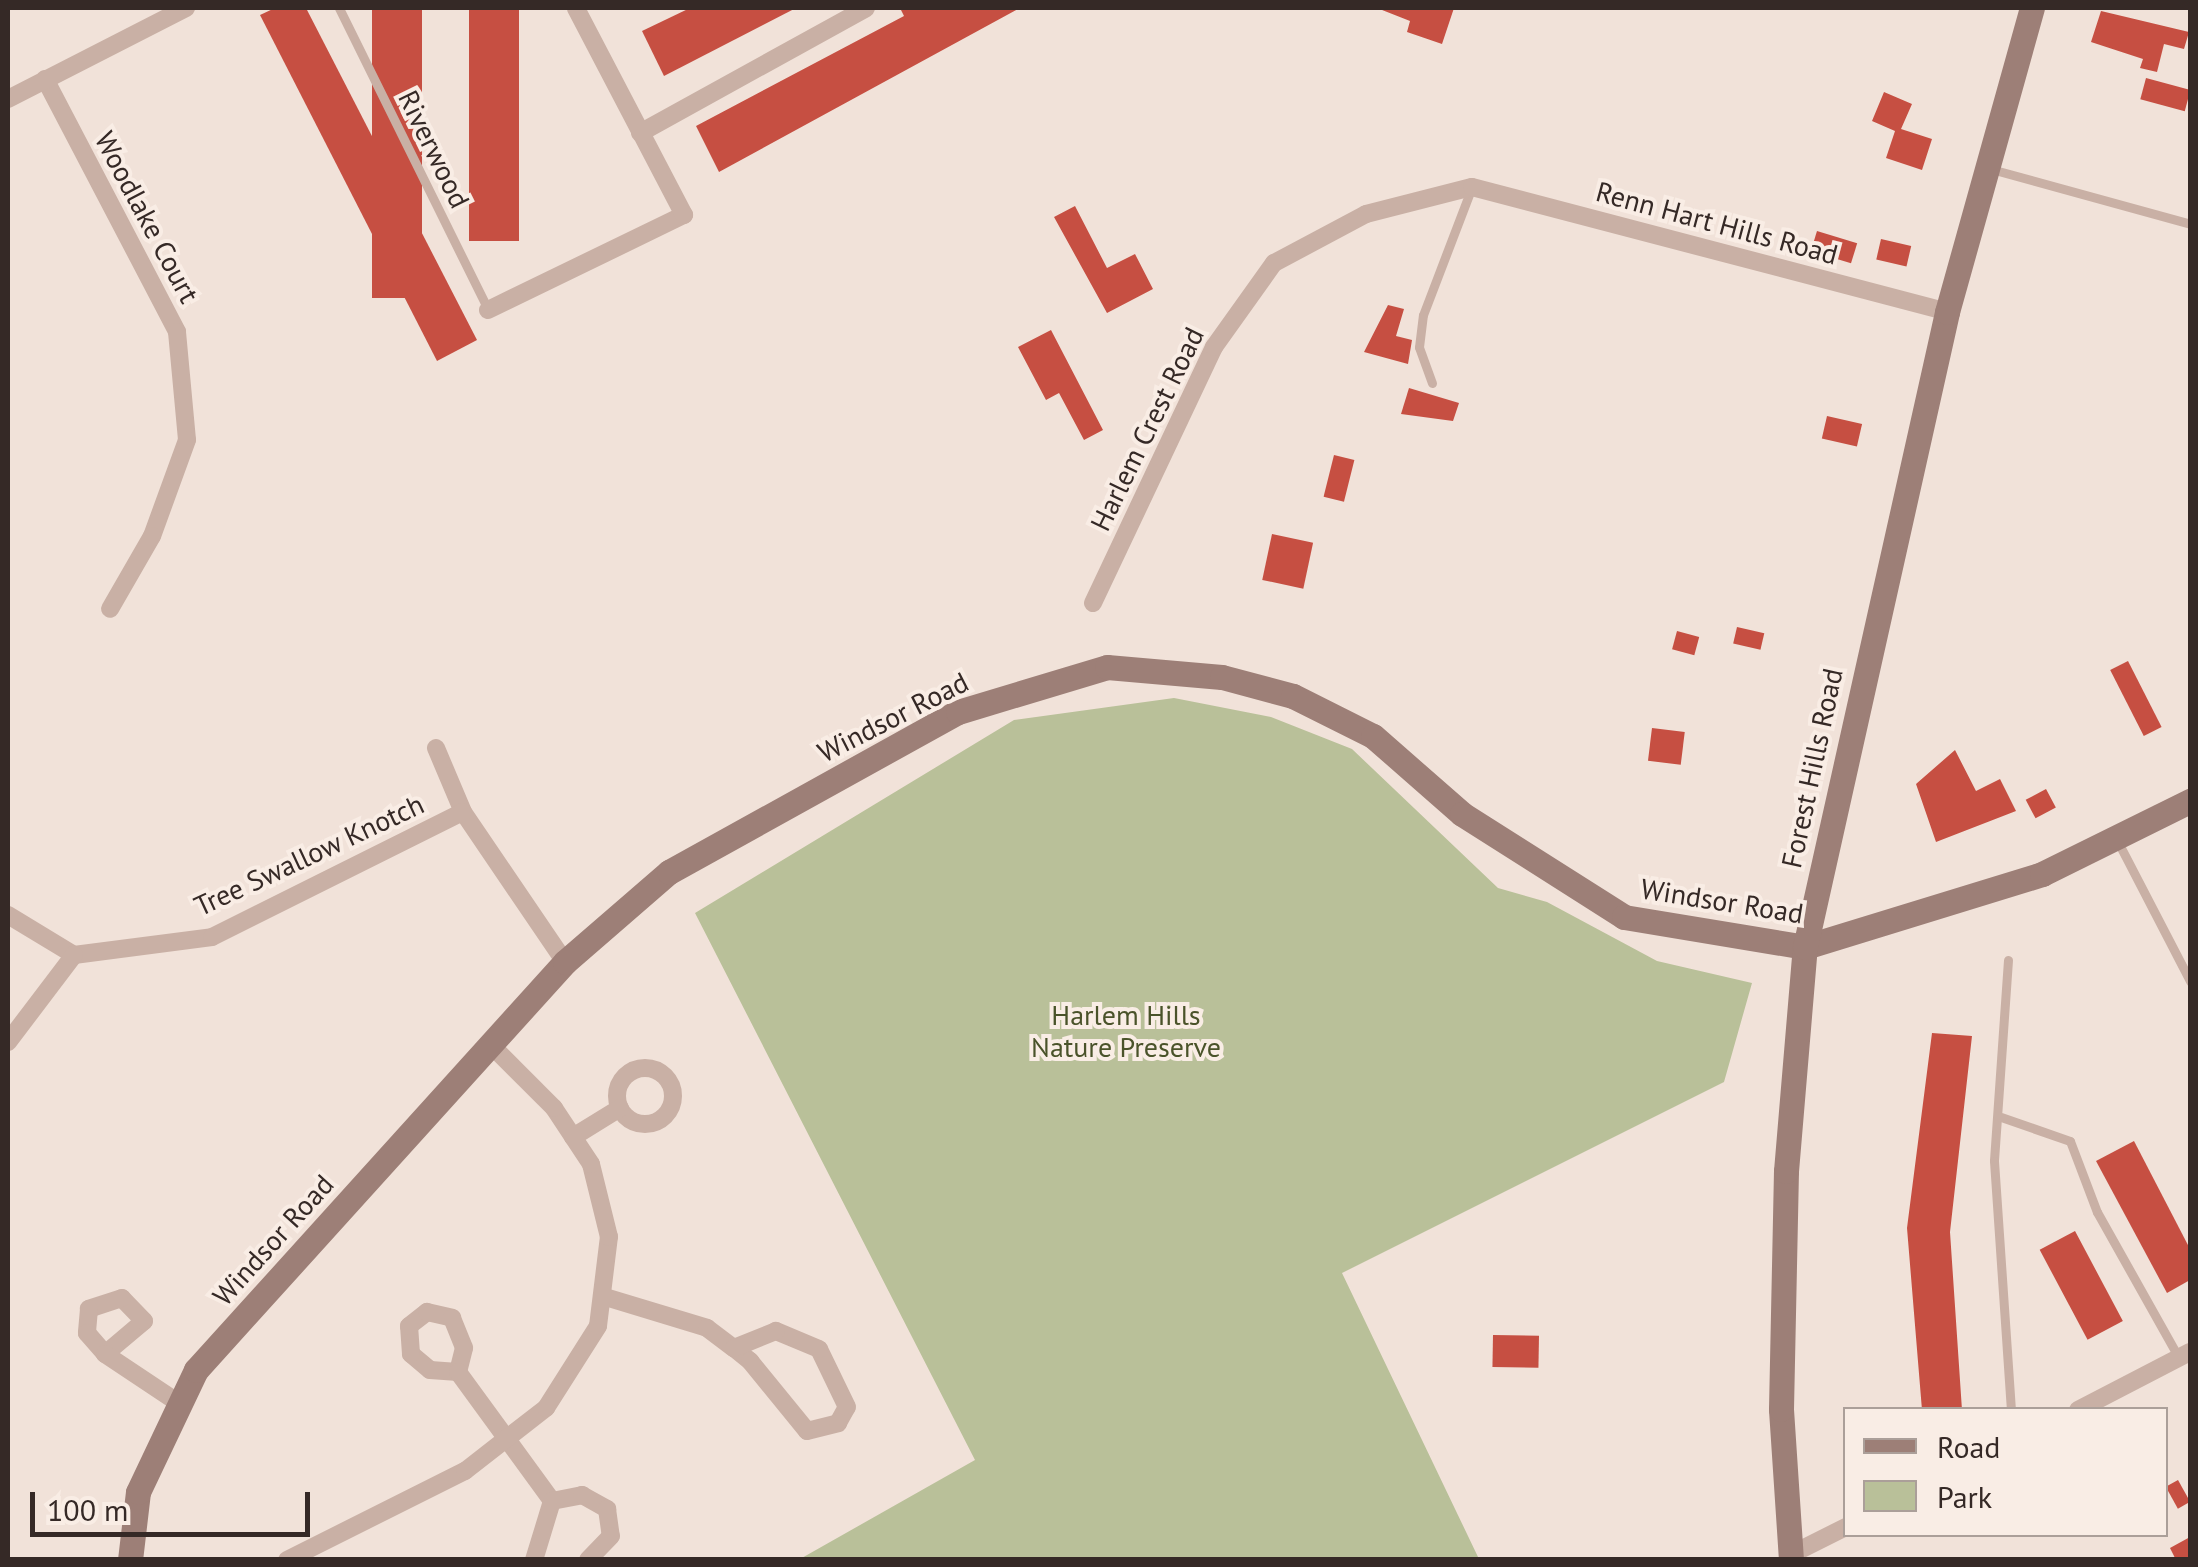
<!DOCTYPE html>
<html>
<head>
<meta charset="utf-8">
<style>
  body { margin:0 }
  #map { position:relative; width:2198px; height:1567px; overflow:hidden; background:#f1e2d9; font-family:"PT Sans",sans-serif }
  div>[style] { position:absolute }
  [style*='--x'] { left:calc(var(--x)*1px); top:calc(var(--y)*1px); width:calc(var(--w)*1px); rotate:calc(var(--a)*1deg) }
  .green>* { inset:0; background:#b9c099 }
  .building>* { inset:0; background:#c64f42; transform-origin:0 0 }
  .lane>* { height:9px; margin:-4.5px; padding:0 4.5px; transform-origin:4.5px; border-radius:4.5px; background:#c9b0a5 }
  .street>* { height:18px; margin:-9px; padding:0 9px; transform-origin:9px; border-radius:9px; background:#c9b0a5 }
  .street>.ring { margin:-9px; padding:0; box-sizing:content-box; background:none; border:18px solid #c9b0a5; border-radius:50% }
  .secondary>* { height:25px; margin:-12.5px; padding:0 12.5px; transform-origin:12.5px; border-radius:12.5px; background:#9d7f77 }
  span { translate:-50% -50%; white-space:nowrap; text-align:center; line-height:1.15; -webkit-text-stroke:8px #f9ede5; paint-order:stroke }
  .street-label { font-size:28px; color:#352926 }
  .park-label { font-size:28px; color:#4a532a }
  .frame { position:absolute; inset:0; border:10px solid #352926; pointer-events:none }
  .legend { position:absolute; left:1843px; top:1407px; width:325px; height:130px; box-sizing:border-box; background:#f9ede5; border:2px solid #ab9f99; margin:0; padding:12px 18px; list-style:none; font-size:30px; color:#352926 }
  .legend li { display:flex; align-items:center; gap:20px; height:50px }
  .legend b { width:50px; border:2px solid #ab9f99 }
  .scale { position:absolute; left:30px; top:1492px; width:280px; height:45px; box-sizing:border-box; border:5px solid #352926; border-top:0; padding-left:12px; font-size:30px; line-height:35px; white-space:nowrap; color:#352926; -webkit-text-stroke:8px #f9ede5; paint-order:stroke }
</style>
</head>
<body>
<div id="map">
  <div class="green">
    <div style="clip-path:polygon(1174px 698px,1271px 717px,1352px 749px,1498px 888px,1547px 902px,1657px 961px,1752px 983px,1724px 1082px,1342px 1273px,1479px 1559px,800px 1559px,975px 1460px,695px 913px,1014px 720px)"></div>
  </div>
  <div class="building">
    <div style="clip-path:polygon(275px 8px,306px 8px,477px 340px,437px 361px,260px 15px)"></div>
    <div style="left:372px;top:8px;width:50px;height:290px"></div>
    <div style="left:469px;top:8px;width:50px;height:233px"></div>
    <div style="clip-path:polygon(690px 8px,796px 8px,664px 76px,642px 31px)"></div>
    <div style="clip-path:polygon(900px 8px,1020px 8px,719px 172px,696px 126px,904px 16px)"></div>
    <div style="clip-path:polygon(1377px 8px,1454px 8px,1442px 44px,1407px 32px,1410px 21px)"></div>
    <div style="clip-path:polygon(2101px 11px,2189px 32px,2184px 49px,2164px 44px,2157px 72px,2140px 68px,2143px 59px,2091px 42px)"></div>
    <div style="left:2146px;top:78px;width:46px;height:22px;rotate:15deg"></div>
    <div style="clip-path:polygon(1884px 92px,1912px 104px,1901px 129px,1932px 139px,1922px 170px,1886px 158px,1895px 131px,1872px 121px)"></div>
    <div style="clip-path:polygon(1075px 206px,1107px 268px,1135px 254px,1153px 289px,1107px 313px,1054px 217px)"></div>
    <div style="left:1817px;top:231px;width:42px;height:21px;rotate:17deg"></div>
    <div style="left:1881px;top:239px;width:31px;height:21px;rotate:13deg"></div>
    <div style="clip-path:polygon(1388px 305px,1404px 309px,1396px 336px,1412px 340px,1408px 364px,1364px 352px)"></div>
    <div style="clip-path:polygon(1051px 330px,1103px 430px,1084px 440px,1059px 393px,1046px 400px,1018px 347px)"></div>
    <div style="clip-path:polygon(1409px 388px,1459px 403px,1453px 421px,1401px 414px)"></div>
    <div style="left:1827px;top:416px;width:36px;height:23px;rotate:13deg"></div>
    <div style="left:1334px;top:455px;width:21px;height:43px;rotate:14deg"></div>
    <div style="left:1272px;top:534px;width:42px;height:47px;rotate:12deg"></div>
    <div style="left:1737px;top:627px;width:28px;height:17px;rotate:13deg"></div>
    <div style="left:1677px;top:631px;width:23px;height:19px;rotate:15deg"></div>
    <div style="left:2128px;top:661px;width:74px;height:20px;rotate:63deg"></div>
    <div style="left:1652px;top:728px;width:33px;height:33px;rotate:7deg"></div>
    <div style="clip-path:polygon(1955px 750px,1976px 791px,2000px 779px,2016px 811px,1936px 842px,1916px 784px)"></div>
    <div style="left:2046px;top:789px;width:21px;height:23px;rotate:62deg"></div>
    <div style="clip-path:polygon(1932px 1033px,1972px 1036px,1950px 1232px,1962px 1410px,1922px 1410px,1907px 1228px)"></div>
    <div style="clip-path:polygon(2134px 1141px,2190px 1249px,2190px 1280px,2167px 1293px,2096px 1161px)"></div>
    <div style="left:2075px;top:1231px;width:102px;height:40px;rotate:62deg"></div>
    <div style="left:1493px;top:1335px;width:46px;height:32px;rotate:1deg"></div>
    <div style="left:2178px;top:1480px;width:25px;height:14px;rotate:61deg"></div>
    <div style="clip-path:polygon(2190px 1537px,2190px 1560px,2176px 1560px,2170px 1548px)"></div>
  </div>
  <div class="lane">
    <div style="--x:339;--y:8;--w:337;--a:63.7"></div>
    <div style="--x:1991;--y:169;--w:206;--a:15.4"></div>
    <div style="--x:1432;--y:383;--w:38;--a:-110"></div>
    <div style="--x:1419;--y:347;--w:32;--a:-83"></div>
    <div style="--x:1423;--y:315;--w:135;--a:-69.1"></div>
    <div style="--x:2118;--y:842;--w:157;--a:62.6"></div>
    <div style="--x:2008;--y:960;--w:201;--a:94"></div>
    <div style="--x:1994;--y:1161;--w:250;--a:86.1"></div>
    <div style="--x:2001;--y:1117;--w:73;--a:19.2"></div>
    <div style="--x:2070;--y:1141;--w:76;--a:69.2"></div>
    <div style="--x:2097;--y:1212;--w:167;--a:60.7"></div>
  </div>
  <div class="street">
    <div style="--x:45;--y:79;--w:285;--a:62.4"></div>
    <div style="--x:177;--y:332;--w:108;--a:84.7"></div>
    <div style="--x:187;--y:440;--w:102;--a:110"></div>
    <div style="--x:152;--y:536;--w:84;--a:119.9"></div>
    <div style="--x:8;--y:99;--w:200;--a:-27.1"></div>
    <div style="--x:640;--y:133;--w:258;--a:-28.9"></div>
    <div style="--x:488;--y:310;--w:218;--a:-25.9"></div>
    <div style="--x:684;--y:215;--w:233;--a:-117.6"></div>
    <div style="--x:1093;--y:603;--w:283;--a:-64.7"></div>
    <div style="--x:1214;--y:347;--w:103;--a:-54.5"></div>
    <div style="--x:1274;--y:263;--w:104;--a:-28"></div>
    <div style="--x:1366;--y:214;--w:109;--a:-14.3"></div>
    <div style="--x:1472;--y:187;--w:491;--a:14.7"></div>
    <div style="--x:436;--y:748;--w:69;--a:67.1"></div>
    <div style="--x:463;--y:812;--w:181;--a:55.8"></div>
    <div style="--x:8;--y:915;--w:77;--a:31.2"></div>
    <div style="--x:74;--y:955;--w:139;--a:-7.4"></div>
    <div style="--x:212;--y:937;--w:280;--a:-26.5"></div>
    <div style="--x:8;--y:1042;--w:109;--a:-52.8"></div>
    <div class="ring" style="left:617px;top:1068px;width:38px;height:38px"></div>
    <div style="--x:573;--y:1137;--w:55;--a:-31.7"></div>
    <div style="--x:602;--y:1296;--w:110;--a:16.9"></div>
    <div style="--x:707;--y:1328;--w:34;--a:37"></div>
    <div style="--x:734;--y:1348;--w:21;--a:39"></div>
    <div style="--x:750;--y:1361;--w:90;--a:50.8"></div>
    <div style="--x:807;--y:1431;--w:32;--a:-14"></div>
    <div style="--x:838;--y:1423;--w:18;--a:-61"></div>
    <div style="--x:847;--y:1407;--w:64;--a:-115.8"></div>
    <div style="--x:819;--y:1349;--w:47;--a:-157.3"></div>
    <div style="--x:776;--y:1331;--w:45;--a:158"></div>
    <div style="--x:105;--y:1354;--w:51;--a:-40.2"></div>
    <div style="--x:144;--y:1321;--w:32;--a:-134"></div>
    <div style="--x:122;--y:1298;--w:35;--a:162"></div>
    <div style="--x:89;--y:1309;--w:24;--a:95"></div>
    <div style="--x:87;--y:1333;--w:28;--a:49"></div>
    <div style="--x:105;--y:1354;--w:83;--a:33.7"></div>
    <div style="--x:458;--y:1372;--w:28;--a:-176"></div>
    <div style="--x:430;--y:1370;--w:25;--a:-140"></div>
    <div style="--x:411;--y:1354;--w:28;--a:-94"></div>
    <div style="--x:409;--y:1326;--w:23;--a:-38"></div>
    <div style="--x:427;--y:1312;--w:26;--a:13"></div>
    <div style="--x:452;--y:1318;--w:32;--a:68"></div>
    <div style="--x:464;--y:1348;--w:25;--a:104"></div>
    <div style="--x:458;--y:1372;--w:160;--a:53.9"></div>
    <div style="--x:2078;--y:1410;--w:126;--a:-27.4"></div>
    <div style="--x:552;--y:1501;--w:31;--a:-11"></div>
    <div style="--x:582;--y:1495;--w:29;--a:29"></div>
    <div style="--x:607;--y:1509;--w:27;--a:82"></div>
    <div style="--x:611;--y:1536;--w:33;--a:134"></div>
    <div style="--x:1790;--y:1555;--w:63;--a:-26.6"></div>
    <div style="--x:287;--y:1560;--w:199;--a:-26.6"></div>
    <div style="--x:465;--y:1471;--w:103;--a:-37.9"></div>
    <div style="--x:546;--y:1408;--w:97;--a:-57.6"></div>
    <div style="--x:598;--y:1326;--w:90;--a:-83"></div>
    <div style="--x:609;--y:1237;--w:75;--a:-103.9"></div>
    <div style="--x:591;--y:1164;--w:67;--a:-123.5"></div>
    <div style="--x:554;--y:1108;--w:91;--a:-135"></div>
    <div style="--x:534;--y:1560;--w:62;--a:-73"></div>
  </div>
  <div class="secondary">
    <div style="--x:130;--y:1560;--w:68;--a:-83.3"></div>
    <div style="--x:138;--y:1492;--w:135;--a:-64.6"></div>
    <div style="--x:196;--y:1370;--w:550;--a:-47.87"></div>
    <div style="--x:565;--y:962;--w:138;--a:-40.9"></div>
    <div style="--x:669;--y:872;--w:330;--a:-29"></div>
    <div style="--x:958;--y:712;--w:156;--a:-16.8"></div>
    <div style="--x:1107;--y:667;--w:115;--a:5"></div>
    <div style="--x:1222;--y:677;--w:73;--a:15"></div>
    <div style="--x:1293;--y:696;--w:89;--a:26.6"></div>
    <div style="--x:1373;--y:736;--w:118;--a:41.2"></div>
    <div style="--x:1462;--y:814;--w:192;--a:32.4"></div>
    <div style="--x:1624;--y:917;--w:183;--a:9.4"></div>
    <div style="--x:1805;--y:947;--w:248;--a:-17.1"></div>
    <div style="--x:2042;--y:874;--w:165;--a:-26.3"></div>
    <div style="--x:1791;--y:1560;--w:151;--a:-93.8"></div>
    <div style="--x:1781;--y:1409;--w:238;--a:-88.8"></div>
    <div style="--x:1786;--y:1171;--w:225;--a:-85.2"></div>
    <div style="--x:1805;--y:947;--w:651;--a:-77.39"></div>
    <div style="--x:1947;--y:312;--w:316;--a:-74.4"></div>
  </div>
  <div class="street-label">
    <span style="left:434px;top:149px;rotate:64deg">Riverwood</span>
    <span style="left:147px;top:217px;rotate:62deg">Woodlake Court</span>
    <span style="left:1717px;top:223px;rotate:15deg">Renn Hart Hills Road</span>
    <span style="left:1147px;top:429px;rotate:-64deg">Harlem Crest Road</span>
    <span style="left:893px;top:717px;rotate:-27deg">Windsor Road</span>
    <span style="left:1812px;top:768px;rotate:-78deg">Forest Hills Road</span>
    <span style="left:309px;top:855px;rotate:-25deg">Tree Swallow Knotch</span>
    <span style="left:1722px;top:901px;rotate:9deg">Windsor Road</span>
    <span style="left:273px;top:1240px;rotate:-48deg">Windsor Road</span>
  </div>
  <div class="park-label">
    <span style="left:1126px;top:1031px">Harlem Hills<br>Nature Preserve</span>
  </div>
  <div class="frame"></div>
  <ul class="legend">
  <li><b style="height:12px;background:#9d7f77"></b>Road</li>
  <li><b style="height:28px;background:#b9c099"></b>Park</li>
  </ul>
  <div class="scale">100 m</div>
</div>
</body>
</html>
